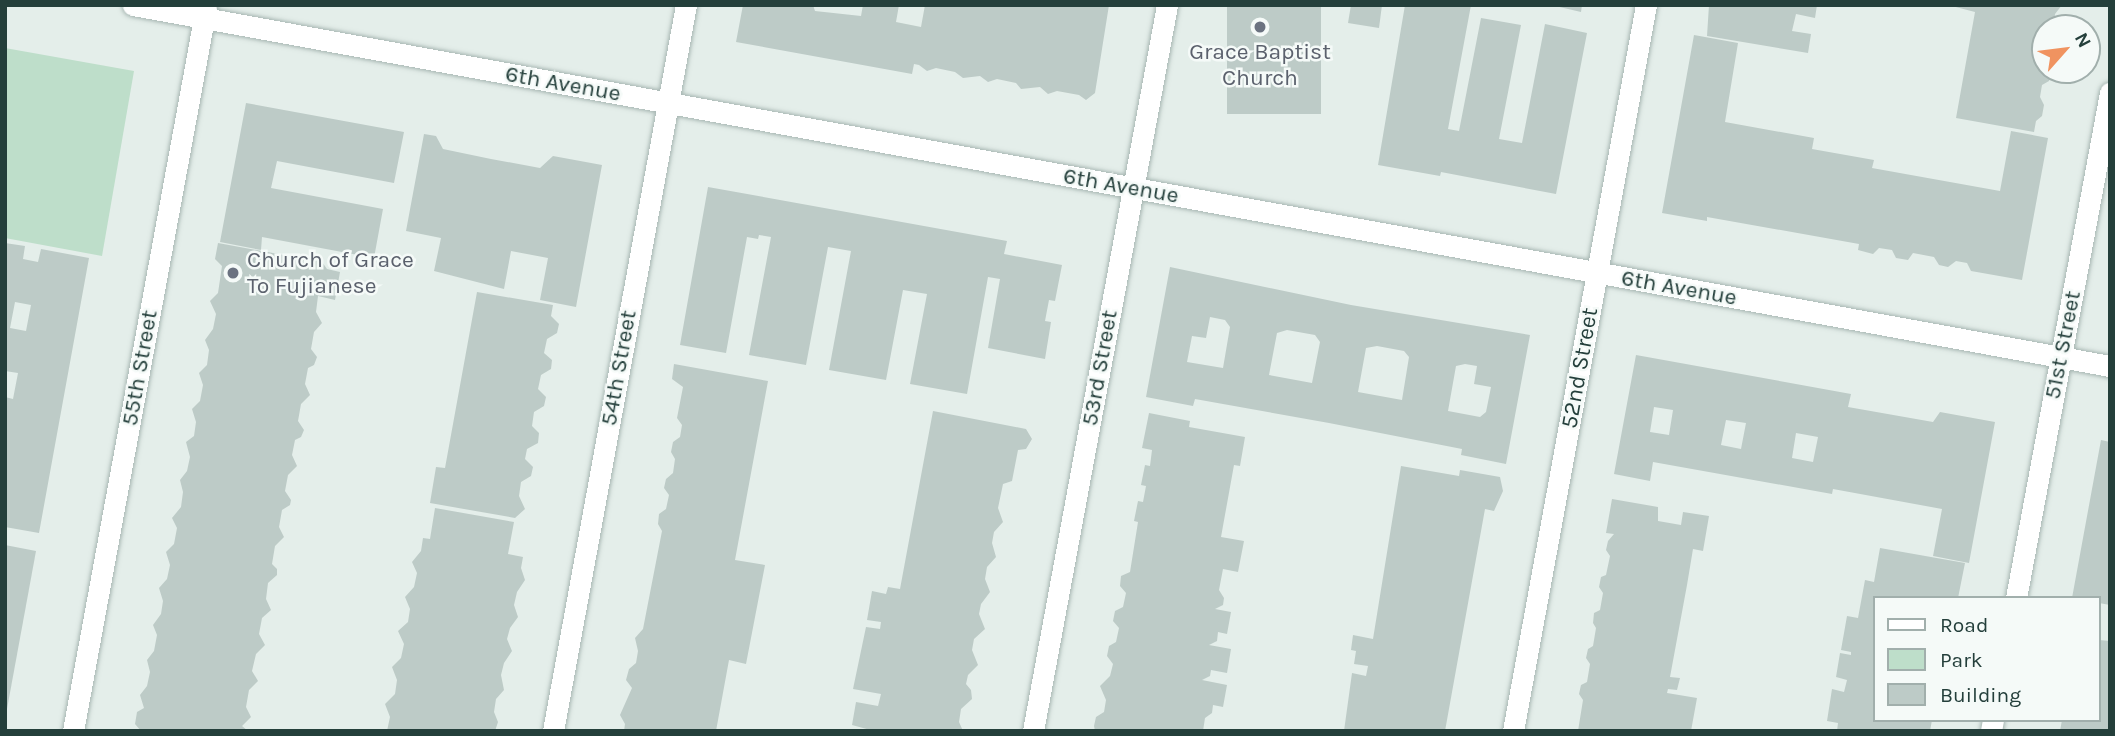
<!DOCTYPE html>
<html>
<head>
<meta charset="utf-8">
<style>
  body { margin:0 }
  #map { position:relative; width:2115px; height:736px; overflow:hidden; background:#e4eeea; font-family:Karla,sans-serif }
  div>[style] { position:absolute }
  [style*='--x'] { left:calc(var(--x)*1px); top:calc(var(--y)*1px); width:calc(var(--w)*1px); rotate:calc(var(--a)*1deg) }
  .green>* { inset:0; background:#bedeca }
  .building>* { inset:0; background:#bdcbc7; transform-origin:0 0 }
  .roads { filter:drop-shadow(0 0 2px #a7b6b2) drop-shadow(0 0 2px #a7b6b2) }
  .minor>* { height:21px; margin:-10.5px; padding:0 10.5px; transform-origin:10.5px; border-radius:10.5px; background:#fff }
  .dots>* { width:19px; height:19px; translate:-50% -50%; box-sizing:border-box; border:4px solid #f5faf8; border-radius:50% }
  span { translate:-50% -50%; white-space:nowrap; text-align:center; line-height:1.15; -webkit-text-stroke:5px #f5faf8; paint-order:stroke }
  .worship-label { font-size:23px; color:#5b616d }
  .left { translate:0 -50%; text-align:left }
  .street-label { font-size:23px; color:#243f3b }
  .frame { position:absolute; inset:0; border:7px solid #243f3b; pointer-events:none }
  .legend { position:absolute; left:1873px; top:596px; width:228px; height:126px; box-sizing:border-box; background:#f5faf8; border:2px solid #a1afac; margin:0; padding:9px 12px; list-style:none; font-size:21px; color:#243f3b }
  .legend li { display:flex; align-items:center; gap:14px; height:35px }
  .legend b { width:35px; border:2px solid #a1afac }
  .north { position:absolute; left:2031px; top:14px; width:70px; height:70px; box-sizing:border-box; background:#f5faf8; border:2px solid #a1afac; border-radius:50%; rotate:62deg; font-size:19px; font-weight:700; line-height:28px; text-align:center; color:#243f3b }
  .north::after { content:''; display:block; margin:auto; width:24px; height:32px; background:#f09360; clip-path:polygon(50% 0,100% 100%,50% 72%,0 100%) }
</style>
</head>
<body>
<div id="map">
  <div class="green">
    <div style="clip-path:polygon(5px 48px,134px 71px,102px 256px,5px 238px)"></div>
  </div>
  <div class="building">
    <div style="clip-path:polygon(743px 5px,813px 5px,815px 11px,861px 16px,863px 5px,899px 5px,896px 22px,921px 27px,925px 5px,1109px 5px,1095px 93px,1086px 100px,1079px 95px,1057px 91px,1048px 94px,1040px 87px,1021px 89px,1016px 83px,997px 79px,988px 82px,980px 76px,963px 78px,955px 72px,936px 68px,927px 71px,919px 65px,914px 64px,912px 74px,736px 42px)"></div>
    <div style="left:1227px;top:5px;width:94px;height:109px"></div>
    <div style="clip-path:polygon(1351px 5px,1382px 5px,1379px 28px,1348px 23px)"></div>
    <div style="clip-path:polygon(1405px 5px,1471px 5px,1448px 129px,1459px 131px,1481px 18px,1521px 25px,1499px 139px,1522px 143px,1545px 24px,1587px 33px,1556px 194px,1441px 172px,1440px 176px,1378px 165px)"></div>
    <div style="clip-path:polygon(1551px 5px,1582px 5px,1581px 12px)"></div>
    <div style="clip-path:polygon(1709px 5px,1817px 5px,1815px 18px,1796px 14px,1792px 31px,1811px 34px,1808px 53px,1707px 36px)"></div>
    <div style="clip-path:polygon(1948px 5px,2062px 5px,2055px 14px,2054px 28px,2045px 28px,2045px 70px,2051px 70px,2049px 81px,2042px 85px,2040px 97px,2044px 105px,2042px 116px,2036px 121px,2034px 132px,1956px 118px,1975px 12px)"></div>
    <div style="clip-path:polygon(1694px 35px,1738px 43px,1725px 122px,1814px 138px,1812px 149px,1874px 160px,1872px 168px,2000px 191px,2011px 131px,2048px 138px,2022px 280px,1971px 271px,1967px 263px,1956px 261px,1948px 267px,1939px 265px,1934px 257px,1913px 253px,1908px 260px,1896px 258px,1892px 250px,1879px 248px,1873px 254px,1858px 250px,1859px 244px,1707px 217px,1707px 221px,1662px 213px)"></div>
    <div style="clip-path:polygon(246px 103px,404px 132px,394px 183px,277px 161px,271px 188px,383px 209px,374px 258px,262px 237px,261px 250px,220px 242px)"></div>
    <div style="clip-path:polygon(424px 134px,436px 136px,443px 149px,491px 159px,540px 168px,553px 156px,602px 165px,576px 307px,540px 300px,548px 258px,511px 251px,504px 289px,434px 271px,441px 238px,406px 231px)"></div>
    <div style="clip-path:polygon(708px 187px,1007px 241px,1004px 254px,1062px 265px,1055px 301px,1049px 300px,1045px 321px,1051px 322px,1045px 359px,988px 348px,1000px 279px,988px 277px,967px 394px,910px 384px,927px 294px,903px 290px,886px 380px,829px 370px,851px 251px,828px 247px,806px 365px,749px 355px,771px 237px,759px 235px,758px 239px,747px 237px,726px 353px,680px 345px)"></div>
    <div style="clip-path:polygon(evenodd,5px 243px,25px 246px,23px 259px,38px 262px,41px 249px,89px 258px,39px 533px,5px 527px,5px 397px,13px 399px,18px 373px,5px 371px,5px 243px,15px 302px,31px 305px,26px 331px,10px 328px,15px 302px)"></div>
    <div style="clip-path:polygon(218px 243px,322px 262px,327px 269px,340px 272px,335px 300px,318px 296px,316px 312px,322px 323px,314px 332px,311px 349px,317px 357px,314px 365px,308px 368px,305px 384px,310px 395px,301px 404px,298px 421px,304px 430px,301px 437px,295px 440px,292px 455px,297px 466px,288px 475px,285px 491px,291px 500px,290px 505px,282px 510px,279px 527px,284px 537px,275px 546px,272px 564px,277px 569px,277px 575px,268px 583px,266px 599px,271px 610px,262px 618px,259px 634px,265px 645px,256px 654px,252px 671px,258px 681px,249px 690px,246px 707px,251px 717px,242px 726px,248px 731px,141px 731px,135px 724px,137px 712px,144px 708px,140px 695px,147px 686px,150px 672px,147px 660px,154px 651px,157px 635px,153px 625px,161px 614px,163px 601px,159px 588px,167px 579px,170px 565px,166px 552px,174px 544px,177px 528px,172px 518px,181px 507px,183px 492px,180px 480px,187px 471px,190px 457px,186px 442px,194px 436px,196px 422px,192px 409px,200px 401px,203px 385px,199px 373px,207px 365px,209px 350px,205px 340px,213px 329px,216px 314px,210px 301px,218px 293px,222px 266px,215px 259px)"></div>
    <div style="clip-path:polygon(evenodd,1170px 267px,1351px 305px,1530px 335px,1506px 464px,1461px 455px,1462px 449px,1329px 423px,1195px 399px,1193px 406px,1146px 397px,1170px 267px,1210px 317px,1225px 320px,1230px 327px,1223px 368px,1187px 362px,1192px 336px,1206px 338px,1210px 317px,1170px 267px,1287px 330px,1315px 335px,1320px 342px,1312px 383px,1269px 375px,1277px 333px,1287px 330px,1170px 267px,1377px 346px,1404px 351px,1409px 357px,1402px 400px,1358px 392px,1366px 348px,1377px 346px,1170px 267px,1465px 364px,1477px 366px,1474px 384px,1491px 387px,1486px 412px,1480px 417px,1448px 411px,1456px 366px,1465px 364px)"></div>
    <div style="clip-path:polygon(477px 292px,553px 305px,551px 316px,559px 324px,557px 333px,547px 339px,544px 353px,552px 360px,551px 369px,541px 375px,538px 389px,546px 397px,544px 406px,534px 412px,532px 426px,539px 433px,538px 443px,527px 449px,525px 459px,533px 467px,531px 476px,521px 482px,519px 496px,525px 509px,515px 518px,430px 503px,436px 467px,445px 468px)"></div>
    <div style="clip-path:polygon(evenodd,1636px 355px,1851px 394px,1848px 407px,1933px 422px,1940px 412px,1995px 422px,1969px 563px,1933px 556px,1942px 509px,1833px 489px,1832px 494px,1653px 462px,1650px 481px,1614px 474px,1636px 355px,1654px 407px,1673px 410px,1669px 435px,1650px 432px,1654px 407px,1636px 355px,1726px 420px,1746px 423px,1741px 449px,1721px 445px,1726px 420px,1636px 355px,1796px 433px,1818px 437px,1813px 462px,1792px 458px,1796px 433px)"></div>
    <div style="clip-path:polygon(674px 364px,768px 381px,735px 560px,765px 565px,746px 664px,729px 660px,716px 731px,624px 731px,625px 724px,620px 715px,632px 688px,626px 680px,629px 669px,636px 663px,638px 651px,635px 638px,643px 629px,662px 531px,658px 524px,659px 514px,666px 509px,669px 495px,664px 488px,666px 479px,673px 473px,675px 459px,671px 452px,673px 442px,680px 437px,682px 425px,677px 418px,683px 387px,672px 379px)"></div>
    <div style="clip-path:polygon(933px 411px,1026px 429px,1032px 439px,1026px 449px,1018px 450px,1012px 481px,1003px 484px,998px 508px,1003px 522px,994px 532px,992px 543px,996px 557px,987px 567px,985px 579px,990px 592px,981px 604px,979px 614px,985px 629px,974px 639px,972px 650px,978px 665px,968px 675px,966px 684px,971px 690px,972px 699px,961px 709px,959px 722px,963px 731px,874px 731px,852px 725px,856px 702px,878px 706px,881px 694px,853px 689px,866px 627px,880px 629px,881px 622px,867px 620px,872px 591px,886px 594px,888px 587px,900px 589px)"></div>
    <div style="clip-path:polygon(1149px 413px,1190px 421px,1189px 427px,1245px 437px,1240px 466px,1234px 465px,1221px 537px,1244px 541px,1238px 572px,1223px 569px,1219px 590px,1224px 598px,1223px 605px,1215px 609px,1231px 612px,1227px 634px,1218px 632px,1217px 641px,1209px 645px,1231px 649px,1227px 673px,1211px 670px,1210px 676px,1202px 680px,1227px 685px,1223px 707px,1213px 705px,1212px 713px,1205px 718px,1203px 731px,1095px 731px,1094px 726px,1096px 717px,1104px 712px,1106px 700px,1100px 686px,1110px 676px,1113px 664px,1107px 656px,1109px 646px,1116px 642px,1119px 628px,1113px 621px,1115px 611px,1123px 607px,1126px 593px,1120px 586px,1121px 576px,1130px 572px,1138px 522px,1134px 521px,1138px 501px,1143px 502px,1146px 486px,1141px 485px,1145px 465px,1150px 466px,1152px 450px,1142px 448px)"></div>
    <div style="clip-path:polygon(2101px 440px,2110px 442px,2110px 605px,2099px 603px,2099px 598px,2072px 598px)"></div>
    <div style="clip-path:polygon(1401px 466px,1459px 476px,1460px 470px,1500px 477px,1503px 491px,1494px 511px,1485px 509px,1445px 731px,1344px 731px,1352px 673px,1366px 676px,1368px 666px,1354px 664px,1356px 651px,1351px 650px,1353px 635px,1373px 639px)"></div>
    <div style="clip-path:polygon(1612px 499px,1658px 507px,1658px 521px,1681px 525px,1683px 512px,1709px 516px,1703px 551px,1693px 549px,1687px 585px,1670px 677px,1680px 678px,1677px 690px,1668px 689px,1667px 693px,1697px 698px,1691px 731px,1578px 731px,1583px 700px,1579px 694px,1581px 685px,1587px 682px,1590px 664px,1586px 658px,1588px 649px,1593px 646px,1596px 628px,1593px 623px,1594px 613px,1600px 610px,1603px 593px,1599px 587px,1601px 577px,1606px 575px,1610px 556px,1606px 550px,1608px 541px,1614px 534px,1606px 533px)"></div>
    <div style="clip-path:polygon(435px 508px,514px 522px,508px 554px,523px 557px,521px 568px,525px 580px,517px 592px,514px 605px,518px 617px,510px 628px,507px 639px,512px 651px,504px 663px,501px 675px,504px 690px,496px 699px,494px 712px,498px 722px,495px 731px,387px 731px,390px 717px,385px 704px,395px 694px,397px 680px,392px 667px,401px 658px,404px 644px,398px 631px,408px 622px,410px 609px,405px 597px,414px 587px,417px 573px,412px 562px,421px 551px,423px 538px,430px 539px)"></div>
    <div style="clip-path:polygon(5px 545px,36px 551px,7px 709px,5px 708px)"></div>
    <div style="clip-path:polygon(1880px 548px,1965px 563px,1958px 598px,1875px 598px,1875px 720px,1932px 720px,1930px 731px,1837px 731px,1838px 723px,1827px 721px,1832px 689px,1844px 692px,1847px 680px,1836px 677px,1840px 653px,1851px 655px,1851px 652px,1841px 650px,1847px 616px,1858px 618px,1865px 580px,1874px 582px)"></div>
    <div style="clip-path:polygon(2099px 640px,2110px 641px,2110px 731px,2060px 731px,2062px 720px,2099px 720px)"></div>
  </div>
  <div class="roads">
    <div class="minor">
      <div style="--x:133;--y:5;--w:2010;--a:10.35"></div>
      <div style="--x:2016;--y:598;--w:514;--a:-79.46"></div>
      <div style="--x:73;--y:731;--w:736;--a:-79.59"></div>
      <div style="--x:553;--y:731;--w:738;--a:-79.62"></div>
      <div style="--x:1033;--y:731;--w:738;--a:-79.54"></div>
      <div style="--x:1513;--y:731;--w:738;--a:-79.62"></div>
      <div style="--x:1991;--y:731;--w:11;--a:-80"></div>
    </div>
  </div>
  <div class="dots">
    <div style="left:1260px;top:27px;background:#6b7280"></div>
    <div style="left:233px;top:273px;background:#6b7280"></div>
  </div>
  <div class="worship-label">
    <span style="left:1260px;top:65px">Grace Baptist<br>Church</span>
    <span class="left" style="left:247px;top:273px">Church of Grace<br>To Fujianese</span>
  </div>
  <div class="street-label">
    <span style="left:563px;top:84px;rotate:10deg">6th Avenue</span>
    <span style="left:1121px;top:186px;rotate:10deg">6th Avenue</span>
    <span style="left:1679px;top:288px;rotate:10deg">6th Avenue</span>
    <span style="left:2063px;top:345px;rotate:-79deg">51st Street</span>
    <span style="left:140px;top:368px;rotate:-80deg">55th Street</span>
    <span style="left:619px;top:368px;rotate:-80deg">54th Street</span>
    <span style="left:1100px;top:368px;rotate:-80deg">53rd Street</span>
    <span style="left:1580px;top:368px;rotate:-80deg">52nd Street</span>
  </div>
  <div class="frame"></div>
  <ul class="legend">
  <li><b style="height:9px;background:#fff"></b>Road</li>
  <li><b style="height:19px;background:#bedeca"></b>Park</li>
  <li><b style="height:19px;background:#bdcbc7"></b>Building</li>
  </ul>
  <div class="north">N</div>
</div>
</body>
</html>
